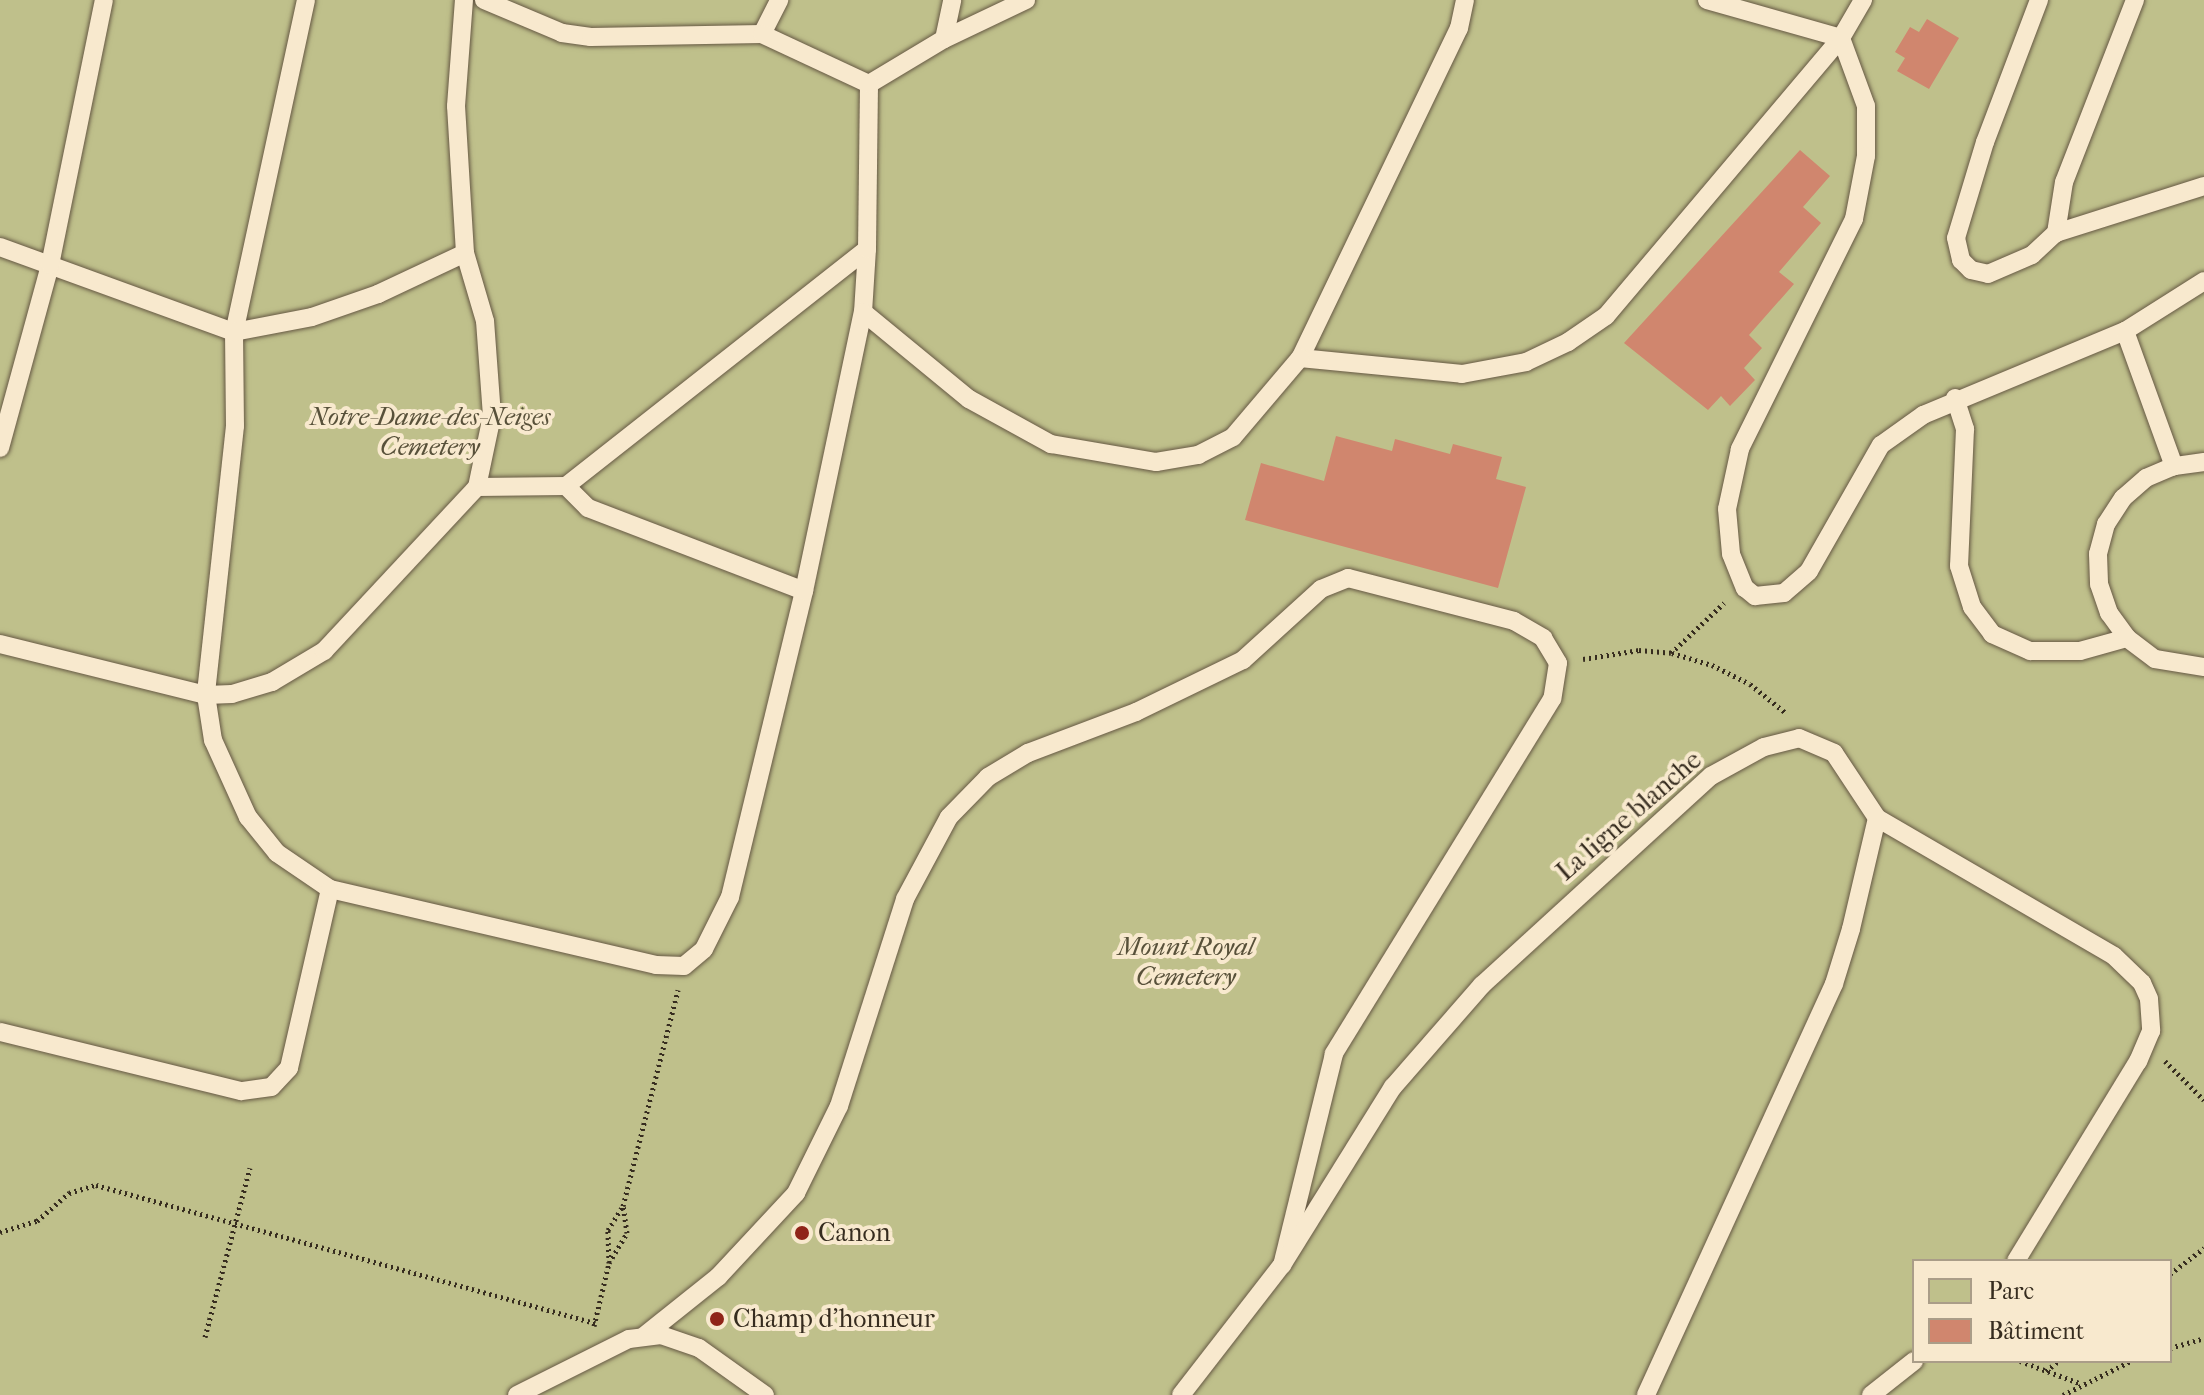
<!DOCTYPE html>
<html>
<head>
<meta charset="utf-8">
<style>
  body { margin:0 }
  #map { position:relative; width:2204px; height:1395px; overflow:hidden; background:#f4ddb4; font-family:"IM FELL French Canon",serif }
  div>[style] { position:absolute }
  [style*='--x'] { left:calc(var(--x)*1px); top:calc(var(--y)*1px); width:calc(var(--w)*1px); rotate:calc(var(--a)*1deg) }
  .green>* { inset:0; background:#bfc08b }
  .building>* { inset:0; background:#d0866e }
  .path>* { height:5px; margin-top:-2.5px; transform-origin:0; background:repeating-linear-gradient(90deg,#362c1f 0 2px,transparent 0 6px) }
  .roads { filter:drop-shadow(0 0 2px #665844) drop-shadow(0 0 2px #665844) }
  .service>* { height:18px; margin:-9px; padding:0 9px; transform-origin:9px; border-radius:9px; background:#f8e9ce }
  .dots>* { width:22px; height:22px; translate:-50% -50%; box-sizing:border-box; border:4px solid #f8e9ce; border-radius:50% }
  span { translate:-50% -50%; white-space:nowrap; text-align:center; line-height:1.15; -webkit-text-stroke:8px #f8e9ce; paint-order:stroke }
  .park-label { font-size:26px; color:#58513a; font-style:italic }
  .street-label { font-size:26px; color:#362c1f }
  .poi-label { font-size:26px; color:#362c1f }
  .left { translate:0 -50%; text-align:left }
  .legend { position:absolute; left:1912px; top:1259px; width:260px; height:104px; box-sizing:border-box; background:#f8e9ce; border:2px solid #aa9d88; margin:0; padding:10px 14px; list-style:none; font-size:24px; color:#362c1f }
  .legend li { display:flex; align-items:center; gap:16px; height:40px }
  .legend b { width:40px; border:2px solid #aa9d88 }
</style>
</head>
<body>
<div id="map">
  <div class="green">
    <div style="clip-path:polygon(evenodd,0 0,2204px 0,2204px 1395px,0 1395px,0 0,1914px 1261px,2170px 1261px,2170px 1361px,1914px 1361px,1914px 1261px)"></div>
  </div>
  <div class="building">
    <div style="clip-path:polygon(1927px 19px,1959px 38px,1929px 89px,1897px 71px,1905px 58px,1895px 52px,1910px 27px,1919px 32px)"></div>
    <div style="clip-path:polygon(1800px 150px,1830px 176px,1803px 207px,1821px 223px,1779px 272px,1794px 284px,1749px 335px,1762px 348px,1744px 368px,1755px 380px,1730px 406px,1721px 396px,1708px 410px,1624px 343px)"></div>
    <div style="clip-path:polygon(1336px 436px,1392px 451px,1395px 439px,1450px 454px,1453px 444px,1502px 457px,1496px 479px,1526px 487px,1498px 588px,1245px 520px,1261px 463px,1324px 481px)"></div>
  </div>
  <div class="path">
    <div style="--x:1672;--y:653;--w:42;--a:16.7"></div>
    <div style="--x:1712;--y:665;--w:42;--a:26.6"></div>
    <div style="--x:1750;--y:684;--w:46;--a:38.9"></div>
    <div style="--x:1583;--y:659;--w:57;--a:-9.1"></div>
    <div style="--x:1639;--y:650;--w:32;--a:5"></div>
    <div style="--x:1671;--y:653;--w:73;--a:-43.3"></div>
    <div style="--x:2165;--y:1061;--w:55;--a:45"></div>
    <div style="--x:0;--y:1232;--w:39;--a:-17"></div>
    <div style="--x:37;--y:1221;--w:43;--a:-41.2"></div>
    <div style="--x:69;--y:1193;--w:28;--a:-17"></div>
    <div style="--x:96;--y:1185;--w:518;--a:15.46"></div>
    <div style="--x:609;--y:1263;--w:35;--a:-59"></div>
    <div style="--x:627;--y:1233;--w:27;--a:-98"></div>
    <div style="--x:2170;--y:1274;--w:43;--a:-37.4"></div>
    <div style="--x:594;--y:1326;--w:65;--a:-76.6"></div>
    <div style="--x:609;--y:1263;--w:33;--a:-92"></div>
    <div style="--x:608;--y:1230;--w:28;--a:-58"></div>
    <div style="--x:623;--y:1206;--w:223;--a:-75.7"></div>
    <div style="--x:205;--y:1337;--w:175;--a:-75.1"></div>
    <div style="--x:2170;--y:1348;--w:35;--a:-16"></div>
    <div style="--x:2020;--y:1361;--w:63;--a:20.4"></div>
    <div style="--x:2046;--y:1371;--w:16;--a:-38"></div>
    <div style="--x:2063;--y:1395;--w:76;--a:-26.6"></div>
  </div>
  <div class="roads">
    <div class="service">
      <div style="--x:306;--y:0;--w:340;--a:102.2"></div>
      <div style="--x:234;--y:332;--w:94;--a:89.4"></div>
      <div style="--x:235;--y:426;--w:271;--a:96.2"></div>
      <div style="--x:206;--y:695;--w:26;--a:-2"></div>
      <div style="--x:232;--y:694;--w:42;--a:-16.7"></div>
      <div style="--x:272;--y:682;--w:61;--a:-30.8"></div>
      <div style="--x:324;--y:651;--w:224;--a:-47"></div>
      <div style="--x:477;--y:487;--w:73;--a:-78.1"></div>
      <div style="--x:492;--y:416;--w:95;--a:-94.2"></div>
      <div style="--x:485;--y:321;--w:71;--a:-106.4"></div>
      <div style="--x:465;--y:253;--w:147;--a:-93.5"></div>
      <div style="--x:456;--y:106;--w:106;--a:-85.7"></div>
      <div style="--x:484;--y:0;--w:85;--a:22.9"></div>
      <div style="--x:562;--y:33;--w:29;--a:8"></div>
      <div style="--x:591;--y:37;--w:171;--a:-1"></div>
      <div style="--x:762;--y:34;--w:38;--a:-63"></div>
      <div style="--x:1465;--y:0;--w:29;--a:102"></div>
      <div style="--x:1459;--y:28;--w:366;--a:115.7"></div>
      <div style="--x:1300;--y:358;--w:163;--a:5.6"></div>
      <div style="--x:1462;--y:374;--w:65;--a:-10.6"></div>
      <div style="--x:1526;--y:362;--w:47;--a:-25.5"></div>
      <div style="--x:1568;--y:342;--w:46;--a:-34.4"></div>
      <div style="--x:1606;--y:316;--w:364;--a:-49.8"></div>
      <div style="--x:1841;--y:38;--w:72;--a:69.8"></div>
      <div style="--x:1866;--y:106;--w:50;--a:90"></div>
      <div style="--x:1866;--y:156;--w:64;--a:100.8"></div>
      <div style="--x:1854;--y:219;--w:257;--a:116.4"></div>
      <div style="--x:1740;--y:449;--w:61;--a:102.2"></div>
      <div style="--x:1727;--y:509;--w:45;--a:84.9"></div>
      <div style="--x:1731;--y:554;--w:37;--a:68"></div>
      <div style="--x:1745;--y:588;--w:13;--a:39"></div>
      <div style="--x:1755;--y:596;--w:29;--a:-6"></div>
      <div style="--x:1784;--y:593;--w:33;--a:-41"></div>
      <div style="--x:1809;--y:571;--w:145;--a:-60.3"></div>
      <div style="--x:1881;--y:445;--w:52;--a:-35.5"></div>
      <div style="--x:1923;--y:415;--w:219;--a:-22.6"></div>
      <div style="--x:2125;--y:331;--w:93;--a:-32.3"></div>
      <div style="--x:1707;--y:0;--w:139;--a:15.8"></div>
      <div style="--x:1841;--y:38;--w:44;--a:-59.9"></div>
      <div style="--x:2039;--y:0;--w:152;--a:110.8"></div>
      <div style="--x:1985;--y:142;--w:100;--a:106.8"></div>
      <div style="--x:1956;--y:238;--w:23;--a:77"></div>
      <div style="--x:1961;--y:260;--w:14;--a:45"></div>
      <div style="--x:1971;--y:270;--w:17;--a:13"></div>
      <div style="--x:1988;--y:274;--w:48;--a:-23.4"></div>
      <div style="--x:2032;--y:255;--w:33;--a:-43"></div>
      <div style="--x:2135;--y:0;--w:195;--a:111.3"></div>
      <div style="--x:2064;--y:182;--w:52;--a:98.9"></div>
      <div style="--x:2056;--y:233;--w:155;--a:-17.6"></div>
      <div style="--x:944;--y:39;--w:40;--a:-78"></div>
      <div style="--x:869;--y:84;--w:87;--a:-31"></div>
      <div style="--x:944;--y:39;--w:91;--a:-25.4"></div>
      <div style="--x:0;--y:247;--w:249;--a:20"></div>
      <div style="--x:234;--y:332;--w:79;--a:-10.9"></div>
      <div style="--x:312;--y:317;--w:70;--a:-19.2"></div>
      <div style="--x:378;--y:294;--w:96;--a:-25.2"></div>
      <div style="--x:867;--y:249;--w:63;--a:93.6"></div>
      <div style="--x:863;--y:312;--w:137;--a:39.4"></div>
      <div style="--x:969;--y:399;--w:94;--a:28.8"></div>
      <div style="--x:1051;--y:444;--w:107;--a:9.7"></div>
      <div style="--x:1156;--y:462;--w:43;--a:-9.5"></div>
      <div style="--x:1198;--y:455;--w:39;--a:-27"></div>
      <div style="--x:1233;--y:437;--w:104;--a:-49.7"></div>
      <div style="--x:2125;--y:331;--w:144;--a:70.1"></div>
      <div style="--x:1955;--y:398;--w:33;--a:72"></div>
      <div style="--x:1965;--y:429;--w:137;--a:92.5"></div>
      <div style="--x:1959;--y:566;--w:43;--a:72.4"></div>
      <div style="--x:1972;--y:607;--w:34;--a:53"></div>
      <div style="--x:1992;--y:634;--w:42;--a:24.1"></div>
      <div style="--x:2030;--y:651;--w:50;--a:0"></div>
      <div style="--x:2080;--y:651;--w:49;--a:-15.5"></div>
      <div style="--x:0;--y:448;--w:190;--a:-74.7"></div>
      <div style="--x:50;--y:265;--w:270;--a:-78.5"></div>
      <div style="--x:2204;--y:462;--w:30;--a:172"></div>
      <div style="--x:2174;--y:466;--w:30;--a:157"></div>
      <div style="--x:2146;--y:478;--w:30;--a:139"></div>
      <div style="--x:2123;--y:498;--w:31;--a:123"></div>
      <div style="--x:2106;--y:524;--w:31;--a:105"></div>
      <div style="--x:2098;--y:554;--w:30;--a:88"></div>
      <div style="--x:2099;--y:584;--w:31;--a:71"></div>
      <div style="--x:2109;--y:613;--w:31;--a:54"></div>
      <div style="--x:2127;--y:638;--w:35;--a:37"></div>
      <div style="--x:2155;--y:659;--w:50;--a:9.3"></div>
      <div style="--x:566;--y:486;--w:383;--a:-38.2"></div>
      <div style="--x:867;--y:249;--w:165;--a:-89.3"></div>
      <div style="--x:869;--y:84;--w:118;--a:-155"></div>
      <div style="--x:477;--y:487;--w:89;--a:-0.6"></div>
      <div style="--x:566;--y:486;--w:31;--a:45"></div>
      <div style="--x:588;--y:508;--w:231;--a:21"></div>
      <div style="--x:0;--y:644;--w:212;--a:13.9"></div>
      <div style="--x:206;--y:695;--w:46;--a:81.2"></div>
      <div style="--x:213;--y:740;--w:85;--a:65.6"></div>
      <div style="--x:248;--y:817;--w:46;--a:51.1"></div>
      <div style="--x:277;--y:853;--w:64;--a:34.2"></div>
      <div style="--x:330;--y:889;--w:184;--a:102.9"></div>
      <div style="--x:289;--y:1068;--w:26;--a:133"></div>
      <div style="--x:271;--y:1087;--w:30;--a:172"></div>
      <div style="--x:241;--y:1091;--w:248;--a:-166.2"></div>
      <div style="--x:1877;--y:818;--w:274;--a:30.2"></div>
      <div style="--x:2114;--y:956;--w:39;--a:44"></div>
      <div style="--x:2142;--y:983;--w:17;--a:66"></div>
      <div style="--x:2149;--y:999;--w:32;--a:86"></div>
      <div style="--x:2151;--y:1031;--w:33;--a:113"></div>
      <div style="--x:2138;--y:1061;--w:234;--a:121.4"></div>
      <div style="--x:330;--y:889;--w:335;--a:13.1"></div>
      <div style="--x:656;--y:965;--w:28;--a:2"></div>
      <div style="--x:684;--y:966;--w:26;--a:-40"></div>
      <div style="--x:704;--y:949;--w:58;--a:-63.4"></div>
      <div style="--x:730;--y:897;--w:315;--a:-76.4"></div>
      <div style="--x:804;--y:591;--w:285;--a:-78.1"></div>
      <div style="--x:644;--y:1336;--w:95;--a:-38.6"></div>
      <div style="--x:718;--y:1277;--w:115;--a:-47.1"></div>
      <div style="--x:796;--y:1193;--w:97;--a:-63.7"></div>
      <div style="--x:839;--y:1106;--w:217;--a:-72.3"></div>
      <div style="--x:905;--y:899;--w:93;--a:-61.8"></div>
      <div style="--x:949;--y:817;--w:56;--a:-45.7"></div>
      <div style="--x:988;--y:777;--w:47;--a:-31"></div>
      <div style="--x:1028;--y:753;--w:116;--a:-20.8"></div>
      <div style="--x:1136;--y:712;--w:119;--a:-25.9"></div>
      <div style="--x:1243;--y:660;--w:105;--a:-42.3"></div>
      <div style="--x:1321;--y:589;--w:29;--a:-22"></div>
      <div style="--x:1348;--y:578;--w:171;--a:14.5"></div>
      <div style="--x:1514;--y:621;--w:34;--a:30"></div>
      <div style="--x:1543;--y:638;--w:29;--a:59"></div>
      <div style="--x:1558;--y:663;--w:36;--a:99"></div>
      <div style="--x:1552;--y:699;--w:417;--a:121.6"></div>
      <div style="--x:1334;--y:1054;--w:217;--a:103.8"></div>
      <div style="--x:517;--y:1395;--w:125;--a:-26.6"></div>
      <div style="--x:629;--y:1339;--w:32;--a:-7"></div>
      <div style="--x:661;--y:1335;--w:40;--a:18.9"></div>
      <div style="--x:699;--y:1348;--w:81;--a:35.5"></div>
      <div style="--x:1181;--y:1395;--w:165;--a:-52.2"></div>
      <div style="--x:1282;--y:1265;--w:210;--a:-58.1"></div>
      <div style="--x:1393;--y:1087;--w:135;--a:-48.9"></div>
      <div style="--x:1482;--y:985;--w:310;--a:-42.4"></div>
      <div style="--x:1711;--y:776;--w:60;--a:-28.7"></div>
      <div style="--x:1764;--y:747;--w:36;--a:-14"></div>
      <div style="--x:1799;--y:738;--w:38;--a:23"></div>
      <div style="--x:1834;--y:753;--w:78;--a:56.5"></div>
      <div style="--x:1877;--y:818;--w:114;--a:103.2"></div>
      <div style="--x:1851;--y:929;--w:58;--a:107.2"></div>
      <div style="--x:1834;--y:984;--w:452;--a:114.6"></div>
      <div style="--x:1871;--y:1395;--w:55;--a:-38.3"></div>
    </div>
  </div>
  <div class="dots">
    <div style="left:802px;top:1233px;background:#8f2418"></div>
    <div style="left:717px;top:1319px;background:#8f2418"></div>
  </div>
  <div class="park-label">
    <span style="left:430px;top:432px">Notre-Dame-des-Neiges<br>Cemetery</span>
    <span style="left:1186px;top:962px">Mount Royal<br>Cemetery</span>
  </div>
  <div class="street-label">
    <span style="left:1629px;top:816px;rotate:-41deg">La ligne blanche</span>
  </div>
  <div class="poi-label">
    <span class="left" style="left:818px;top:1233px">Canon</span>
    <span class="left" style="left:733px;top:1319px">Champ d'honneur</span>
  </div>
  <ul class="legend">
  <li><b style="height:22px;background:#bfc08b"></b>Parc</li>
  <li><b style="height:22px;background:#d0866e"></b>Bâtiment</li>
  </ul>
</div>
</body>
</html>
